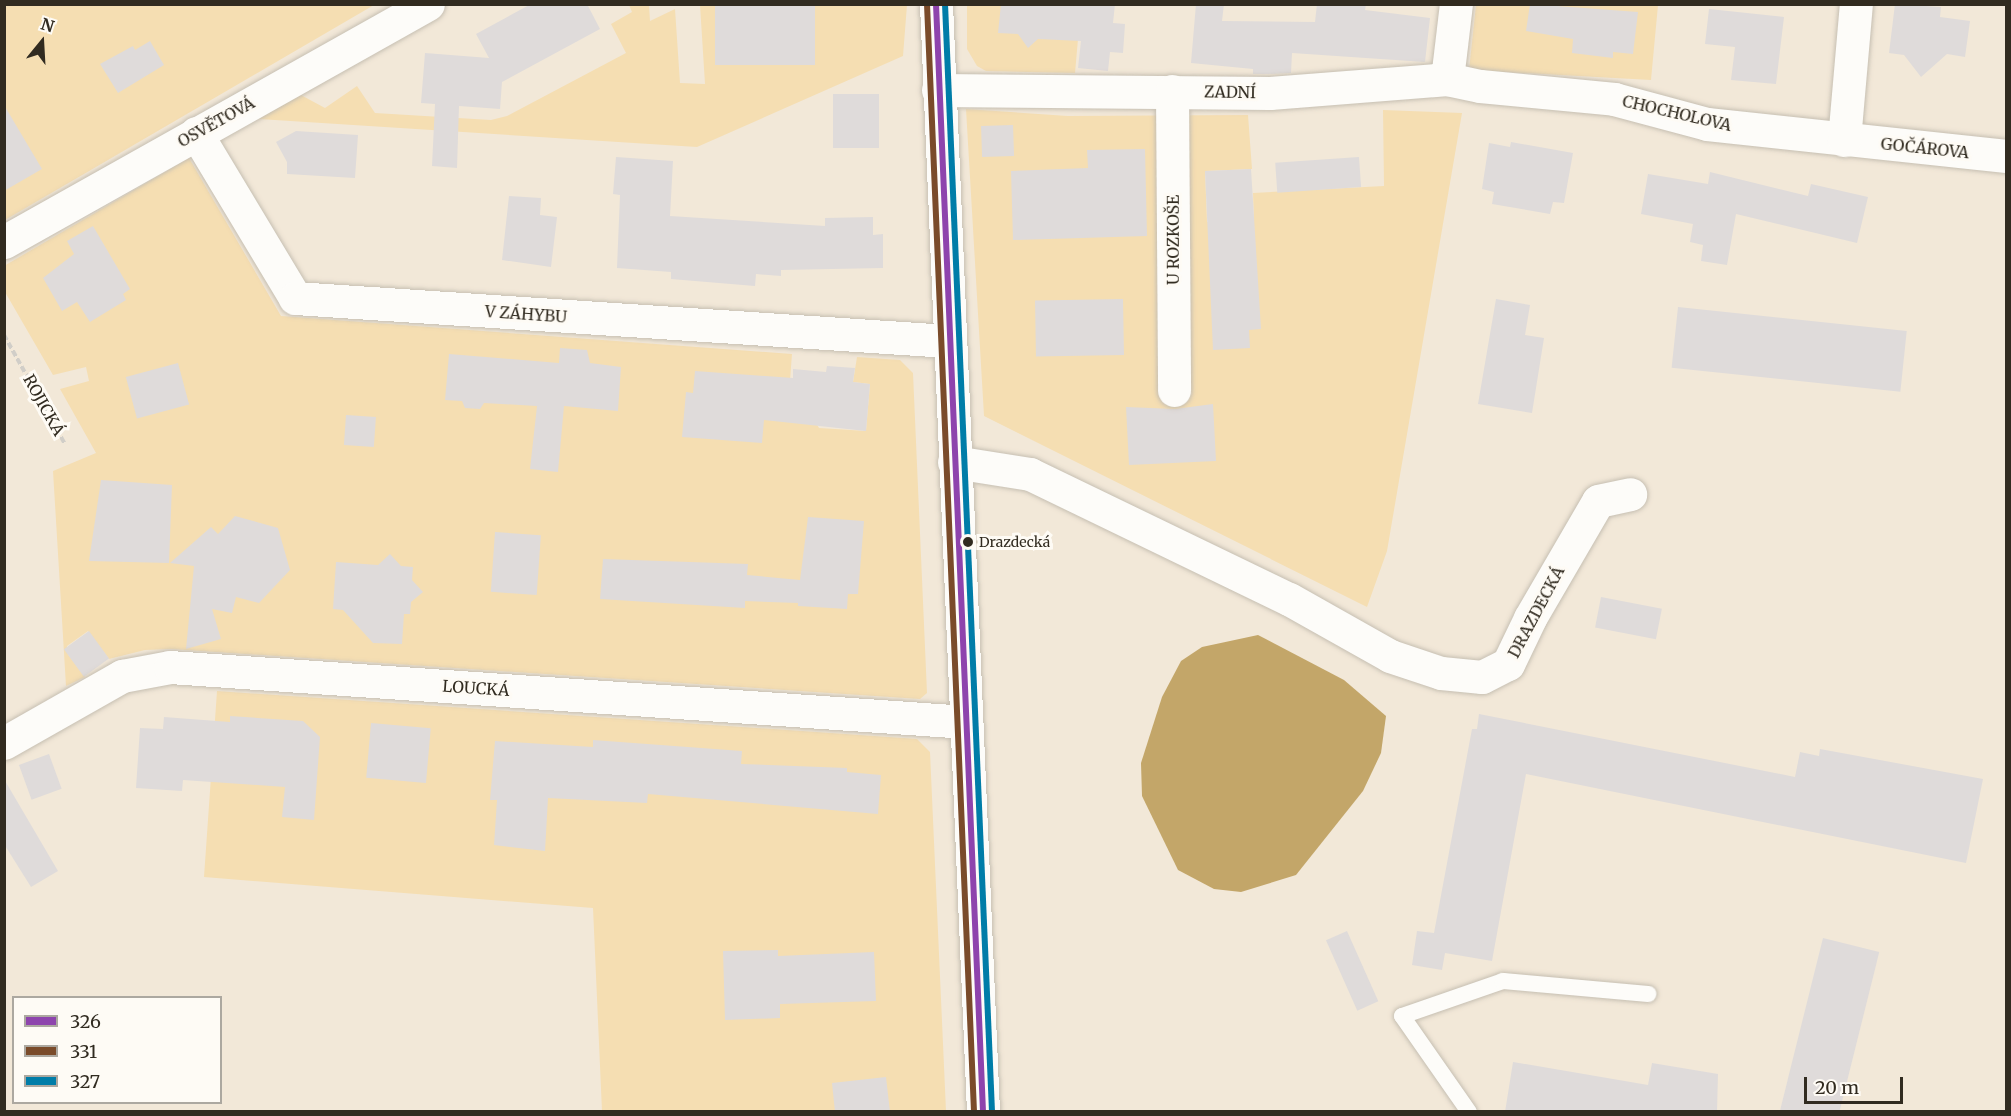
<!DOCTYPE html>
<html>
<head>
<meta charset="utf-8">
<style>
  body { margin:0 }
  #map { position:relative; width:2011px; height:1116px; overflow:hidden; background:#f2e8d8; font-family:Merriweather,serif }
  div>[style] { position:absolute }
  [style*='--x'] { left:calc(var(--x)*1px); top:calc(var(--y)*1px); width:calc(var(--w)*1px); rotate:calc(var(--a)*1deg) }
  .green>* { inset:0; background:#f5deb2 }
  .water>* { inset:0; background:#c3a669 }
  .building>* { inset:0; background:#dfdbda; transform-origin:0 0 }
  .path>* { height:4px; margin-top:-2px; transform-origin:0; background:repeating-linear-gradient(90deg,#d1cec8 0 6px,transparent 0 9px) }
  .roads { filter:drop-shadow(0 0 2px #c6bfb2) drop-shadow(0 0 2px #c6bfb2) }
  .service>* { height:16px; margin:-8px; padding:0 8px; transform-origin:8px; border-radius:8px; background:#fdfcf9 }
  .minor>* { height:33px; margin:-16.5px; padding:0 16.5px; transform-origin:16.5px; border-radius:16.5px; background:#fdfcf9 }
  .tertiary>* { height:33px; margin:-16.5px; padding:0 16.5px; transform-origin:16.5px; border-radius:16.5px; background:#fdfcf9 }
  .bus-1>* { height:6px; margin:-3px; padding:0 3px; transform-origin:3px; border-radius:3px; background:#8e44ad }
  .bus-2>* { height:6px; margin:-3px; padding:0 3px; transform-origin:3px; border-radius:3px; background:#7a4b2a }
  .bus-3>* { height:6px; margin:-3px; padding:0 3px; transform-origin:3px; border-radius:3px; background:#007da8 }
  .dots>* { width:16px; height:16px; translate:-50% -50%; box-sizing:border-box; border:3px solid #fefbf5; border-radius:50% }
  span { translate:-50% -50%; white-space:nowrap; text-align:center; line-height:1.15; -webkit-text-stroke:6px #fefbf5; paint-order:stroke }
  .bus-label { font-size:14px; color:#312b20 }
  .left { translate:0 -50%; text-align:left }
  .street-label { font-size:16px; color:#312b20 }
  .frame { position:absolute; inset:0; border:6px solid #312b20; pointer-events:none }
  .legend { position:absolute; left:12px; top:996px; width:210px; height:108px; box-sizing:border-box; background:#fefbf5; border:2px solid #aca8a0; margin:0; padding:8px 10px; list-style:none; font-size:18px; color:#312b20 }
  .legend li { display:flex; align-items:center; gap:12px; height:30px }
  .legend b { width:30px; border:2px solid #aca8a0 }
  .north { position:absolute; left:12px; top:12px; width:60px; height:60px; -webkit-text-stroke:4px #fefbf5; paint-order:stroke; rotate:18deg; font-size:16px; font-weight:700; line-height:24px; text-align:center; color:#312b20 }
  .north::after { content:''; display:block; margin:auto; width:21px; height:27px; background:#312b20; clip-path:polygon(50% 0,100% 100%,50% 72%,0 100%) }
  .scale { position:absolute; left:1804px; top:1077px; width:99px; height:27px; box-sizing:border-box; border:3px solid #312b20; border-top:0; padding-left:8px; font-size:18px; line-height:21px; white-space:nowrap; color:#312b20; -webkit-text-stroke:4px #fefbf5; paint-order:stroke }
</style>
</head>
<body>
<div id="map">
  <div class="green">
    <div style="clip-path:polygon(4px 5px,374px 5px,5px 220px)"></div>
    <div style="clip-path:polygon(629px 5px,649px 5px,650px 21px,675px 9px,680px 83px,705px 84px,700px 5px,907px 5px,903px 56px,697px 147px,259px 119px,299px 94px,325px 108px,357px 86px,375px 113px,491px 120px,507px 116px,626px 53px,611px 24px,632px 12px)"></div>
    <div style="clip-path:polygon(967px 5px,1081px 5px,1075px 73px,986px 71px,977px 66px,967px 49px)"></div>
    <div style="clip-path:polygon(1476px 5px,1658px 5px,1651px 80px,1469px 70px)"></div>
    <div style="clip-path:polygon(966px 109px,1068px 116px,1248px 115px,1252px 169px,1205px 171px,1207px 222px,1254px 220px,1253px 193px,1384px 186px,1383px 110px,1462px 113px,1387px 551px,1367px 607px,984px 416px)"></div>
    <div style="clip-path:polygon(189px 158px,281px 316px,792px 354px,788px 407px,808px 409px,819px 428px,866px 431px,870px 384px,853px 382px,857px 357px,900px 360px,913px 373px,927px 693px,920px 699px,171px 649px,145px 650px,109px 659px,88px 631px,67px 646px,67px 653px,85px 677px,66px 686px,53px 471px,96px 453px,60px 389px,89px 381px,86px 367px,53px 375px,5px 292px,4px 266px)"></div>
    <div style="clip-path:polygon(217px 691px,917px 739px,930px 752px,946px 1111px,602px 1111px,593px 908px,204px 877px)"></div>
  </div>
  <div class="water">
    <div style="clip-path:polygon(1258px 635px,1344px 680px,1386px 716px,1381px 753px,1363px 791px,1296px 875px,1241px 892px,1214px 889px,1178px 870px,1142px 796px,1141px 763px,1162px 697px,1181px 661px,1202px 647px)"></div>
  </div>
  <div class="building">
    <div style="clip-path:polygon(531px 4px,587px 4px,600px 29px,502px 82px,500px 109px,459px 106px,457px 168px,432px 166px,435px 104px,421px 103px,425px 53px,489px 58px,476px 34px)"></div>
    <div style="left:715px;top:4px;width:100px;height:61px"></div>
    <div style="clip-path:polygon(1001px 4px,1115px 4px,1113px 23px,1125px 24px,1123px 53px,1110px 52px,1108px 71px,1078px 68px,1081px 41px,1038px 39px,1028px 48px,1018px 34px,998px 33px)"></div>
    <div style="clip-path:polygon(1196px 4px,1224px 4px,1222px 21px,1315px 22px,1317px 4px,1366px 4px,1365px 10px,1430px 18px,1425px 62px,1292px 53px,1291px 73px,1269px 74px,1253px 74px,1253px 69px,1191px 63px)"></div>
    <div style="clip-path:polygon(1530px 4px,1638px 12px,1633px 54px,1613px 52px,1613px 58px,1572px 53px,1573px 39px,1526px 31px)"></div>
    <div style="clip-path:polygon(1895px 4px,1941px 7px,1940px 17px,1970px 21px,1965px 57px,1947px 54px,1921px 77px,1904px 55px,1889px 53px)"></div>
    <div style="clip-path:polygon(1709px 9px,1784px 17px,1776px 84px,1731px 80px,1735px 47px,1705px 44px)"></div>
    <div style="clip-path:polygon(150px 41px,164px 65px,118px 93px,100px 64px,133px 46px,135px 50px)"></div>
    <div style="left:879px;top:94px;width:54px;height:46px;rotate:90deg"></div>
    <div style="clip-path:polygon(4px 105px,42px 169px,4px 191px)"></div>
    <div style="left:1013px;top:125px;width:31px;height:32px;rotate:88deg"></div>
    <div style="clip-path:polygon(296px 131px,358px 135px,355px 178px,287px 174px,287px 162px,276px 142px)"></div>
    <div style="clip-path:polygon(1511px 142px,1573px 153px,1564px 203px,1553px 202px,1550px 214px,1492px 204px,1494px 192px,1482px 189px,1489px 143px,1510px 147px)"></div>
    <div style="clip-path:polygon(1145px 149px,1147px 236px,1013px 240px,1011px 171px,1088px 168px,1087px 150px)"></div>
    <div style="clip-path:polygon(616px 157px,673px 161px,670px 216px,825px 226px,825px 218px,873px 217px,873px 235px,883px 234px,883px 268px,781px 270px,781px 276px,756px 274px,755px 286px,671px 279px,671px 272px,617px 268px,620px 195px,613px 194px)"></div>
    <div style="left:1359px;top:157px;width:30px;height:84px;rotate:86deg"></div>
    <div style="clip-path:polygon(1251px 169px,1261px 329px,1249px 330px,1250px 348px,1213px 350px,1205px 171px)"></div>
    <div style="clip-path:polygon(1710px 172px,1808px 196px,1811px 184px,1868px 197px,1857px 243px,1736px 214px,1727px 265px,1701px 261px,1703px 245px,1690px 242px,1693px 224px,1641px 214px,1648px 174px,1708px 184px)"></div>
    <div style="clip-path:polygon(509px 196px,541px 198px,540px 215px,557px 217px,551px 267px,502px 260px)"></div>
    <div style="clip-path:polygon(93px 226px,130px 289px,123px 294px,126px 300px,90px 322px,77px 302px,62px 311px,43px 278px,74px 254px,67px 241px)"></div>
    <div style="left:1123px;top:299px;width:56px;height:88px;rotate:89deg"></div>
    <div style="clip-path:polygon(1496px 299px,1530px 305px,1525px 335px,1544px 338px,1532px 413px,1478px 404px)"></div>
    <div style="left:1678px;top:307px;width:230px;height:61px;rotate:6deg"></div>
    <div style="clip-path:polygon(560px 348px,587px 350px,590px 363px,621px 367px,618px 411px,564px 406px,558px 472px,530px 469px,537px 406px,484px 403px,480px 409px,465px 408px,462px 401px,445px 400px,449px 354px,559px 363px)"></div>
    <div style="left:178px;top:363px;width:43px;height:54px;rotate:75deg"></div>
    <div style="clip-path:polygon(827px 366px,855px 368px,853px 382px,870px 384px,866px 431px,764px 420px,762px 443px,682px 437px,686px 392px,693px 393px,695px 371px,793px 378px,793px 369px,826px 372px)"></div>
    <div style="clip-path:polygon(1213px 404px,1216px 461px,1129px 465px,1126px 407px,1175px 409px)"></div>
    <div style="left:346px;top:415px;width:30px;height:30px;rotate:4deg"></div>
    <div style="clip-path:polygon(101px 480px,172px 485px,169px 563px,89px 561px)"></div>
    <div style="clip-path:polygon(235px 516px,278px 528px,290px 570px,259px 603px,236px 597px,232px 613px,212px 609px,221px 639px,186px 649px,194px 566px,170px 563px,211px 527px,218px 534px)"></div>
    <div style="clip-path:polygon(808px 517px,864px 521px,858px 594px,848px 594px,847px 609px,798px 606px,798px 603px,745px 601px,745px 608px,600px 599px,603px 559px,748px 564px,747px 575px,800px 580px)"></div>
    <div style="left:495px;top:532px;width:46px;height:60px;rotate:4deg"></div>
    <div style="clip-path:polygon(390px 554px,401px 566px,413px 567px,412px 580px,423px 592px,411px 602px,410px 614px,404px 614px,402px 644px,373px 643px,343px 610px,333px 609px,336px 562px,378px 565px)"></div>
    <div style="left:1601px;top:597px;width:62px;height:31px;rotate:11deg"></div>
    <div style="left:89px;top:631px;width:34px;height:31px;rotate:54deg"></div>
    <div style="clip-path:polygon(1479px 714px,1795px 777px,1800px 752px,1819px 756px,1820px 749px,1983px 779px,1966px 863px,1526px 774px,1492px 961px,1445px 953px,1442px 970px,1412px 965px,1417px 931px,1434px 933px,1472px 729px,1477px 729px)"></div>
    <div style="clip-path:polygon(230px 716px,303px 721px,320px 737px,314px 820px,282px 817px,285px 787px,183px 780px,182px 791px,136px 788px,140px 728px,163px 729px,164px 717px,230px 722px)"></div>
    <div style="left:371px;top:723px;width:60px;height:55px;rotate:5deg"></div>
    <div style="clip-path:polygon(593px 740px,742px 751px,741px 764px,847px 768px,847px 772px,881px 775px,878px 814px,648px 794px,647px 803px,548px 798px,545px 851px,494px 845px,497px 800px,490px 800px,495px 741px,593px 747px)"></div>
    <div style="left:49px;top:754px;width:37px;height:32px;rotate:70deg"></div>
    <div style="clip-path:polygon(4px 779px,58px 871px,31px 887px,4px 844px)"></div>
    <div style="left:1347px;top:931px;width:77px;height:23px;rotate:66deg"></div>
    <div style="left:1823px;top:938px;width:58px;height:177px;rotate:14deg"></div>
    <div style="clip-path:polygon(778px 950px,778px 956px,874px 952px,876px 1001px,780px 1004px,780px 1018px,725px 1020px,723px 951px)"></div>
    <div style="clip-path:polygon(1513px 1062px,1648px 1085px,1652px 1063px,1718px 1074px,1717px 1112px,1505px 1112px)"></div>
    <div style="clip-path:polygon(886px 1077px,890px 1112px,835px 1112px,832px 1083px)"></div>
  </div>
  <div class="path">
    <div style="--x:4;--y:335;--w:125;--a:60.8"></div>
  </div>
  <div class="roads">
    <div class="service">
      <div style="--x:1469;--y:1112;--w:117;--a:-124.9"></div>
      <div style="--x:1402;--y:1016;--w:107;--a:-19.1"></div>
      <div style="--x:1503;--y:981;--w:146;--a:5.1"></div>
    </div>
    <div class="minor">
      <div style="--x:1447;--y:79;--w:76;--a:-83.2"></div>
      <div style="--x:938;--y:90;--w:332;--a:0.5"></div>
      <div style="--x:1270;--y:93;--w:178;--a:-4.5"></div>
      <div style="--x:1447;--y:79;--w:34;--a:12"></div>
      <div style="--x:1480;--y:86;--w:135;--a:5.5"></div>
      <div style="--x:1614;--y:99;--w:96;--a:15"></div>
      <div style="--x:1707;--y:124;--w:301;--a:6.1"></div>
      <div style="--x:1172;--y:91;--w:299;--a:89.6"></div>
      <div style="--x:196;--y:133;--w:192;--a:59"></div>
      <div style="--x:295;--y:298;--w:654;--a:3.77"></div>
      <div style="--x:1844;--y:140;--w:137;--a:-85"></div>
      <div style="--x:4;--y:242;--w:486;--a:-29.3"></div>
      <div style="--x:954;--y:462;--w:77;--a:9"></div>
      <div style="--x:1030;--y:474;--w:288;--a:25.8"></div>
      <div style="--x:1289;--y:599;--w:116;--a:29.4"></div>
      <div style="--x:1390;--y:656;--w:54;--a:18.4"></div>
      <div style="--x:1441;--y:673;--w:41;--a:5.6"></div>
      <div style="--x:1482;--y:677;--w:29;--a:-27"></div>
      <div style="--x:1508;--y:664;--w:51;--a:-64.4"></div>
      <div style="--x:1530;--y:618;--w:135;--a:-59.8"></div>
      <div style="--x:1598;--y:501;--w:33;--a:-12"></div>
      <div style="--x:4;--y:743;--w:136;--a:-29.6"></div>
      <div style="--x:122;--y:676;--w:49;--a:-10.6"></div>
      <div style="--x:170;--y:667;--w:798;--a:3.95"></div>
    </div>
    <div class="tertiary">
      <div style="--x:936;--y:4;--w:1109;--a:87.57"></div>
    </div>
  </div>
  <div class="bus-1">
    <div style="--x:936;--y:4;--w:1109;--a:87.57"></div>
  </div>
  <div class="bus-2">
    <div style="--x:927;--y:4;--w:1109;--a:87.57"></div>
  </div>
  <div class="bus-3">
    <div style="--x:945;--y:4;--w:1109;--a:87.57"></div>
  </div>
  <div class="dots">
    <div style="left:968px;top:542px;background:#312b20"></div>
  </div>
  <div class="bus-label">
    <span class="left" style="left:979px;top:542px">Drazdecká</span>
  </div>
  <div class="street-label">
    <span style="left:1230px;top:92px;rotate:1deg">ZADNÍ</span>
    <span style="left:1677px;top:113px;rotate:13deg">CHOCHOLOVA</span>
    <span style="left:216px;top:122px;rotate:-29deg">OSVĚTOVÁ</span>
    <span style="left:1925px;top:148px;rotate:6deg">GOČÁROVA</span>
    <span style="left:1173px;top:240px;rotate:-90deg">U ROZKOŠE</span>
    <span style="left:526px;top:314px;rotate:4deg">V ZÁHYBU</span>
    <span style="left:44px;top:405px;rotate:61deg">ROJICKÁ</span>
    <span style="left:1536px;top:612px;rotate:-62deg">DRAZDECKÁ</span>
    <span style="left:476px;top:688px;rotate:4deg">LOUCKÁ</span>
  </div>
  <div class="frame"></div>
  <ul class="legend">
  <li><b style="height:8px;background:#8e44ad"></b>326</li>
  <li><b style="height:8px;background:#7a4b2a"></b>331</li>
  <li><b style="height:8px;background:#007da8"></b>327</li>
  </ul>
  <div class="north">N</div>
  <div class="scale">20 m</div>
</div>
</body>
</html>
